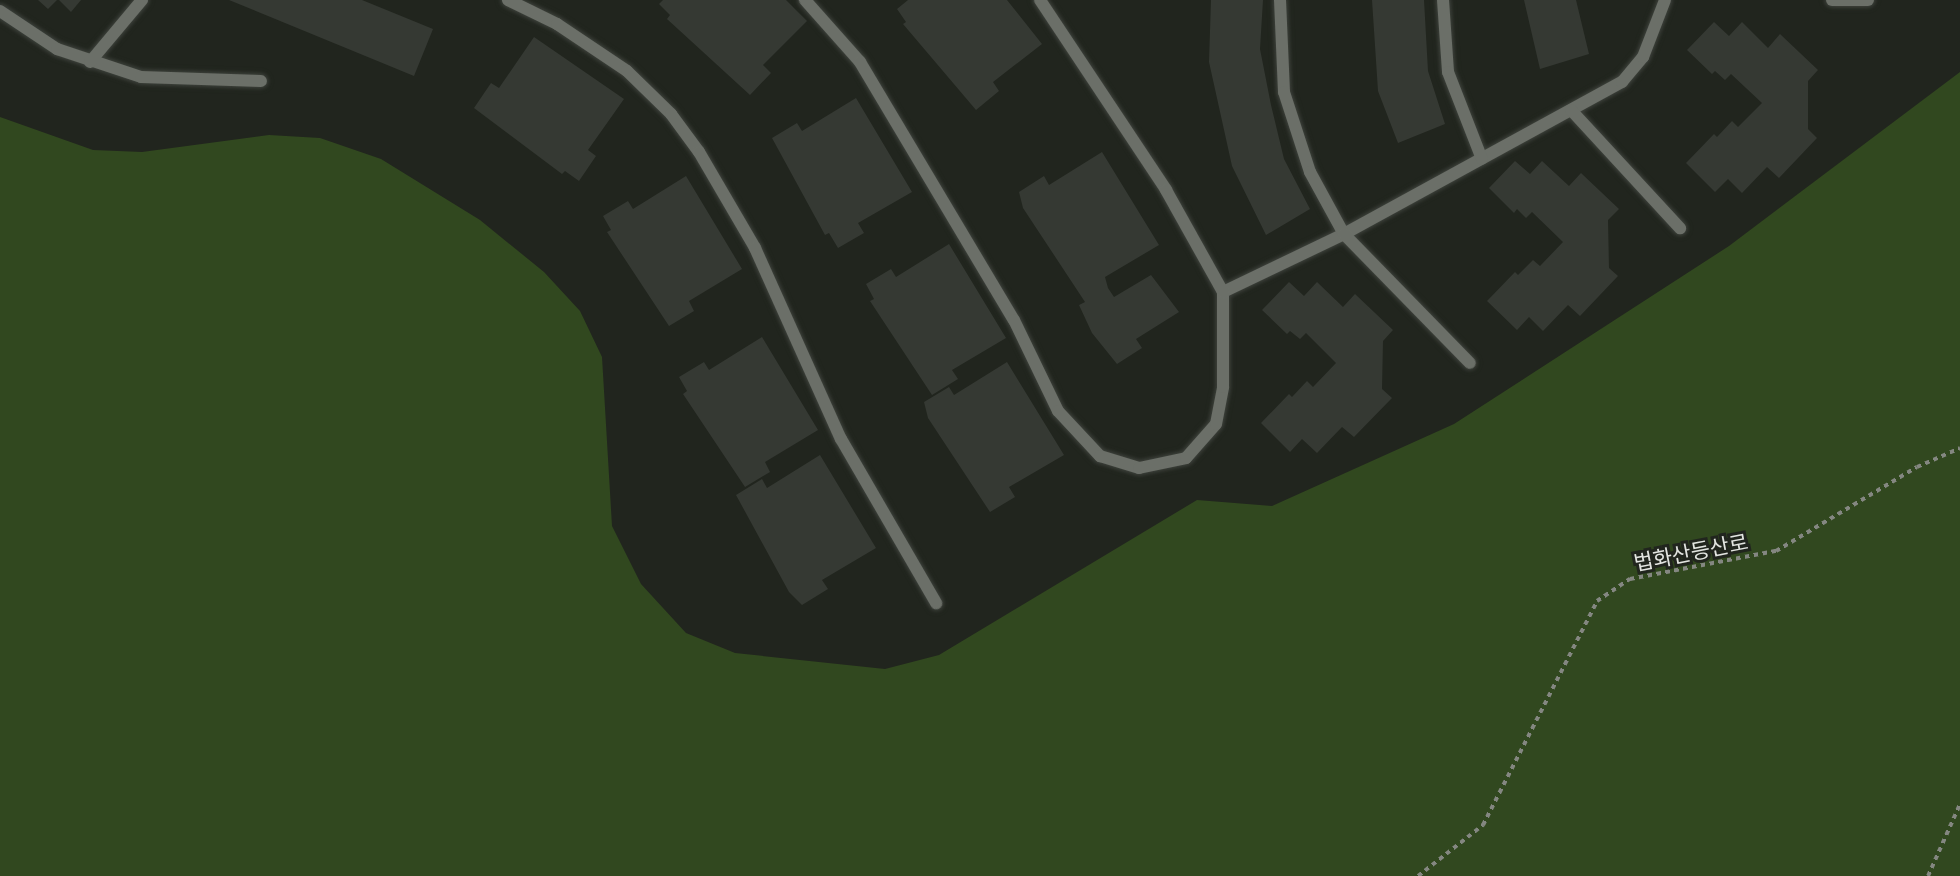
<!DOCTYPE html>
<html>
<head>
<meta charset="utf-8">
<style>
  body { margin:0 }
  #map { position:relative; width:1960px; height:876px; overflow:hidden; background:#21251e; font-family:"Source Serif 4","Noto Sans KR",serif }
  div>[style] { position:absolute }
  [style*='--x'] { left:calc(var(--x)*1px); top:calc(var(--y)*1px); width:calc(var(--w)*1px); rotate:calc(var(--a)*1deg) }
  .green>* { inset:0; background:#31481f }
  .building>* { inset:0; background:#353933 }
  .path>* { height:4px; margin-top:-2px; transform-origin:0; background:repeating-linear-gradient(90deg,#848781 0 4.5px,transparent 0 9px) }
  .roads { filter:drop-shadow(0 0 2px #3e423c) drop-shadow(0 0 2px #3e423c) }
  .service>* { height:12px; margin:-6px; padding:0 6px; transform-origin:6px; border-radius:6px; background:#6b6f68 }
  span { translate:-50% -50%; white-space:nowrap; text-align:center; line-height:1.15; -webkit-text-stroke:6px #21251e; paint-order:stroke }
  .street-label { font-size:21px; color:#e3e5e1 }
</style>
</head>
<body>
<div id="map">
  <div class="green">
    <div style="clip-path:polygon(1960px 72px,1960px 876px,0 876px,0 117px,93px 150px,142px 152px,269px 135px,320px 138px,381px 159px,480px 220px,544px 272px,580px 311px,602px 357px,612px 526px,641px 584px,686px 633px,735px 653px,885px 669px,939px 655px,1197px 500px,1272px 506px,1454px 424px,1729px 246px)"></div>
  </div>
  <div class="building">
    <div style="clip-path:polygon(38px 0,57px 0,48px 9px)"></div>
    <div style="clip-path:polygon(59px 0,81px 0,71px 12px)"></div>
    <div style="clip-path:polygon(229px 0,362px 0,433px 29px,414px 76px)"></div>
    <div style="clip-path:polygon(663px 0,786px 0,807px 21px,763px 65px,771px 73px,750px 95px,667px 19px,670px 15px,659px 4px)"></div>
    <div style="clip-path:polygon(908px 0,1007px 0,1042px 44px,993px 82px,999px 91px,976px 110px,903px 24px,906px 22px,897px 9px)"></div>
    <div style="clip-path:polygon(1211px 0,1263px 0,1260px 49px,1271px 105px,1284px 159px,1310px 209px,1266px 235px,1232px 166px,1209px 62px)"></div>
    <div style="clip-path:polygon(1372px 0,1424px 0,1428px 71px,1445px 124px,1398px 143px,1378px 91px)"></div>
    <div style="clip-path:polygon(1524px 0,1576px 0,1589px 54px,1540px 69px)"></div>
    <div style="clip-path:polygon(1714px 22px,1729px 36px,1742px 22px,1768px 48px,1780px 34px,1818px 70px,1808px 81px,1808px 129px,1817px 138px,1779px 178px,1767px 167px,1742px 193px,1728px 179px,1715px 192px,1686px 163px,1714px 134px,1717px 137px,1732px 121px,1738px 127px,1762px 103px,1731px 74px,1725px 80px,1715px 71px,1712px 74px,1687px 50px)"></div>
    <div style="clip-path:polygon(534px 37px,624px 99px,588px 150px,596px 156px,579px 181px,565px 171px,562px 174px,474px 108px,491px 83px,499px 88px)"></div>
    <div style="clip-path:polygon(856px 98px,912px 192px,858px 223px,864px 233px,838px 248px,829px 233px,825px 235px,772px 138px,797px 123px,802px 131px)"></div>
    <div style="clip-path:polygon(1102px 152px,1159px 245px,1105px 277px,1108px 288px,1114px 297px,1151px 275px,1179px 312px,1136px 339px,1142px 348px,1117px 364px,1092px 333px,1079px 305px,1085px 302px,1023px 208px,1019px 192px,1044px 176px,1049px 185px)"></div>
    <div style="clip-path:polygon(1515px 161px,1530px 174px,1542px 161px,1569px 186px,1581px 173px,1619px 209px,1608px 220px,1609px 268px,1618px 276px,1580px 316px,1568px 305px,1543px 331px,1529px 317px,1517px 330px,1487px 301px,1515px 272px,1518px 275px,1533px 260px,1540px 266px,1563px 242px,1532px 212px,1526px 218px,1517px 209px,1514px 213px,1489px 188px)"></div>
    <div style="clip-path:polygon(686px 176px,742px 269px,689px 301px,694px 311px,669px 326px,607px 232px,611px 230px,603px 216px,628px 201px,633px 209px)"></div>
    <div style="clip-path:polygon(949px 244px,1006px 338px,952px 370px,958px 379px,932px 395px,870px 301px,874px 299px,866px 284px,891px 269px,896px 277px)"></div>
    <div style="clip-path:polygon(1289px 282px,1304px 296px,1317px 282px,1343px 307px,1355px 294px,1393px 330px,1383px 341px,1382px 389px,1392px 398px,1354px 437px,1342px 427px,1317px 453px,1302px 439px,1290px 452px,1261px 423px,1289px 394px,1292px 397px,1307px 381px,1313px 387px,1336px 363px,1306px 333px,1300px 339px,1290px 331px,1287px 334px,1262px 310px)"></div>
    <div style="clip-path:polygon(762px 337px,818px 430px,765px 462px,770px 472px,745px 487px,683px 394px,687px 391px,679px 377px,704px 362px,709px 370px)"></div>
    <div style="clip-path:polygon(1007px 362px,1064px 455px,1009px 487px,1015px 497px,990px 512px,928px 418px,924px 402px,949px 387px,954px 395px)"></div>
    <div style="clip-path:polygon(820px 455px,876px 548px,822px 580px,828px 589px,802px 605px,789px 592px,736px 495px,762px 479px,767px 488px)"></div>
  </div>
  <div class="path">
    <div style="--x:1418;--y:876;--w:83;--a:-38.1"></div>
    <div style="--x:1483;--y:825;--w:251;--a:-63"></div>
    <div style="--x:1597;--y:601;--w:40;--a:-34"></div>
    <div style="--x:1630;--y:579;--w:149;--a:-10.9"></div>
    <div style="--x:1776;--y:551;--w:164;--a:-30.8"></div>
    <div style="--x:1917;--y:467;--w:47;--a:-23.8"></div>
    <div style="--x:1928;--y:876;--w:79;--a:-66"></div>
  </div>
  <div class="roads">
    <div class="service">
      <div style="--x:508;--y:0;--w:55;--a:26.1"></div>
      <div style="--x:557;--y:24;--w:84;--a:33.9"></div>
      <div style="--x:627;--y:71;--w:62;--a:44.3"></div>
      <div style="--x:671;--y:114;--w:47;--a:53.6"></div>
      <div style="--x:699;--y:152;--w:111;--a:59.7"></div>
      <div style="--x:755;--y:248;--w:209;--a:65.8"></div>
      <div style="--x:841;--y:439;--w:190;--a:59.9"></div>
      <div style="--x:805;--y:0;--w:83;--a:48.4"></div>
      <div style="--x:860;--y:62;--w:300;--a:59.2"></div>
      <div style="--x:1014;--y:320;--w:101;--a:64.2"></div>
      <div style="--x:1058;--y:411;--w:62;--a:47"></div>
      <div style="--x:1100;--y:456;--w:41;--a:17.1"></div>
      <div style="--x:1139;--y:468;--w:48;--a:-12"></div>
      <div style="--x:1186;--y:458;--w:45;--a:-48.6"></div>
      <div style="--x:1216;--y:424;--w:38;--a:-79"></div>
      <div style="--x:1223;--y:387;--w:95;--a:-90"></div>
      <div style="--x:1223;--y:292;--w:134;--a:-25.6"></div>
      <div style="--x:1344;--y:234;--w:317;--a:-28.7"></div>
      <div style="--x:1622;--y:82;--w:33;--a:-50"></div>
      <div style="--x:1643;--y:57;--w:61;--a:-68.9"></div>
      <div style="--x:1040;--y:0;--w:228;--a:56.4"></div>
      <div style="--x:1166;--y:190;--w:117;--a:60.8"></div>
      <div style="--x:1280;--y:0;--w:92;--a:87.5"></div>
      <div style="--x:1284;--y:92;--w:84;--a:72"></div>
      <div style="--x:1310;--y:172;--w:71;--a:61.3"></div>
      <div style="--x:1344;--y:234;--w:180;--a:45.7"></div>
      <div style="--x:1443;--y:0;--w:72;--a:86"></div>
      <div style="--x:1448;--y:72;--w:93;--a:68.7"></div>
      <div style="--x:1832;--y:0;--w:36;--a:0"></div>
      <div style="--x:0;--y:11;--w:69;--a:33.7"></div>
      <div style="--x:57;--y:49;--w:89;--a:18.4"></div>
      <div style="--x:141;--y:77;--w:120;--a:1.9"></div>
      <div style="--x:90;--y:62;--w:81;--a:-50"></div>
      <div style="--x:1571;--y:110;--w:161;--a:47.3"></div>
    </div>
  </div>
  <div class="street-label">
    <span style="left:1691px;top:553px;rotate:-11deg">법화산등산로</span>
  </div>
</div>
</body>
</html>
